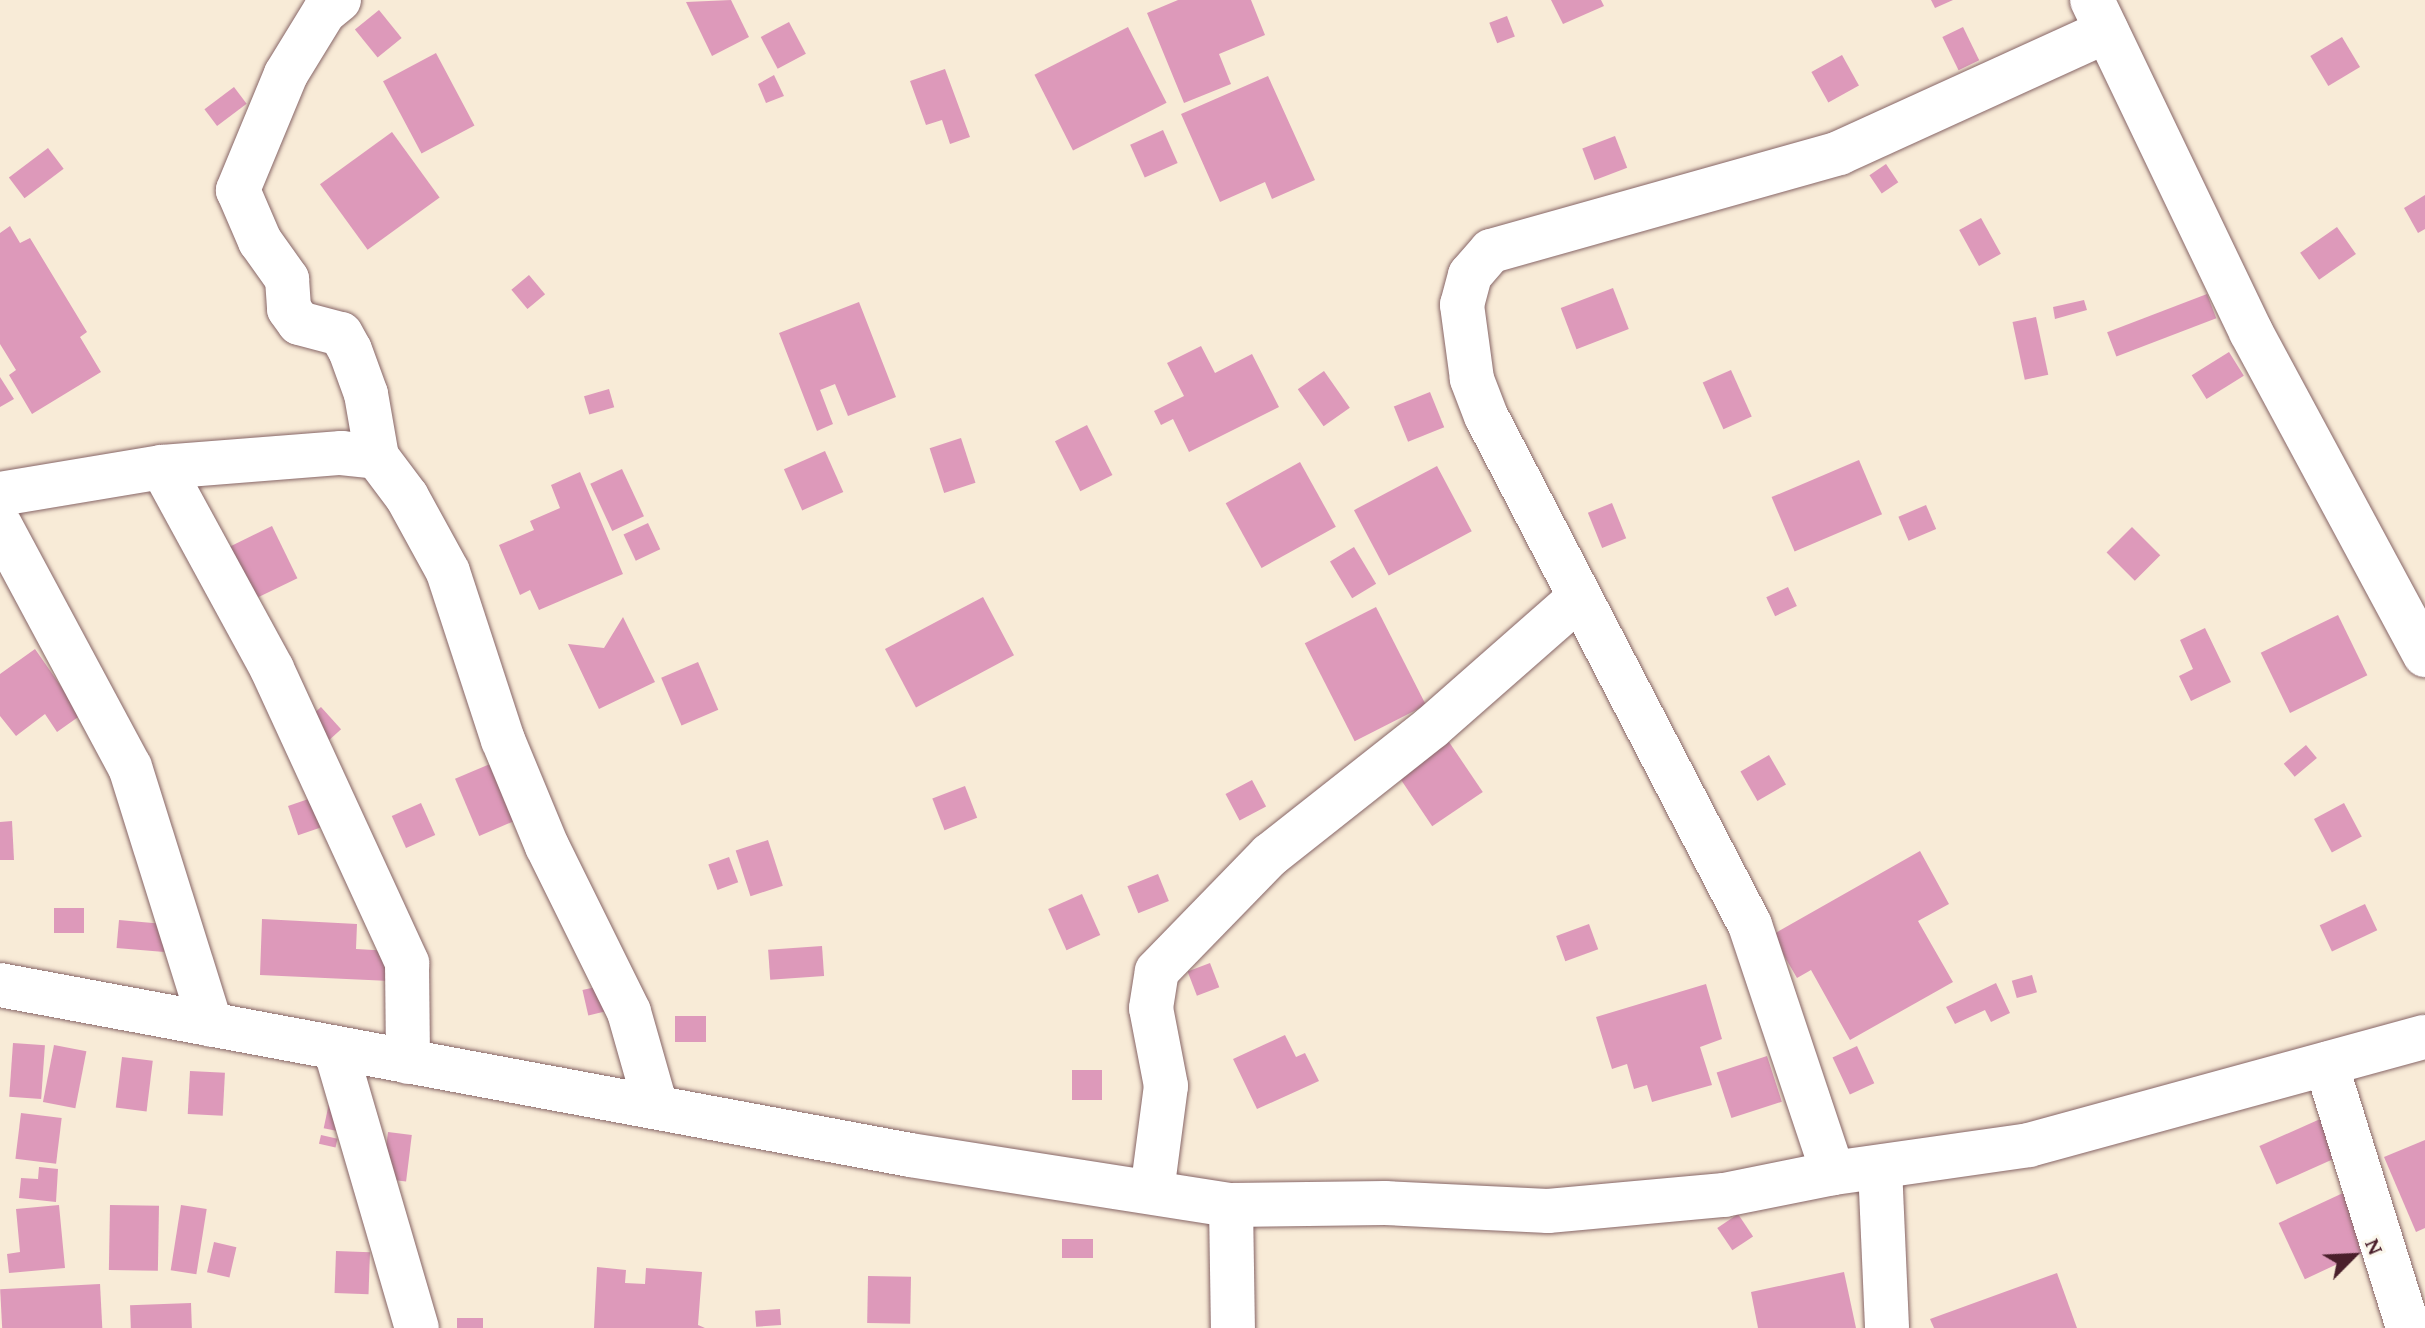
<!DOCTYPE html>
<html>
<head>
<meta charset="utf-8">
<style>
  body { margin:0 }
  #map { position:relative; width:2425px; height:1328px; overflow:hidden; background:#f8ebd7; font-family:"Gentium Book Plus",serif }
  div>[style] { position:absolute }
  [style*='--x'] { left:calc(var(--x)*1px); top:calc(var(--y)*1px); width:calc(var(--w)*1px); rotate:calc(var(--a)*1deg) }
  .building>* { inset:0; background:#dd99ba; transform-origin:0 0 }
  .roads { filter:drop-shadow(0 0 2px #876667) drop-shadow(0 0 2px #876667) }
  .street>* { height:44px; margin:-22px; padding:0 22px; transform-origin:22px; border-radius:22px; background:#fff }
  span { translate:-50% -50%; white-space:nowrap; text-align:center; line-height:1.15; -webkit-text-stroke:6px #fbf7ec; paint-order:stroke }
  .north { position:absolute; left:2313px; top:1216px; width:80px; height:80px; -webkit-text-stroke:6px #fbf7ec; paint-order:stroke; rotate:66deg; font-size:22px; font-weight:700; line-height:32px; text-align:center; color:#4a1f2b }
  .north::after { content:''; display:block; margin:auto; width:28px; height:36px; background:#4a1f2b; clip-path:polygon(50% 0,100% 100%,50% 72%,0 100%) }
</style>
</head>
<body>
<div id="map">
  <div class="building">
    <div style="clip-path:polygon(731px 0,749px 37px,712px 56px,686px 2px)"></div>
    <div style="clip-path:polygon(1178px 0,1251px 0,1265px 35px,1219px 54px,1231px 84px,1184px 103px,1147px 13px)"></div>
    <div style="clip-path:polygon(1551px 0,1601px 0,1604px 6px,1563px 24px)"></div>
    <div style="clip-path:polygon(1931px 0,1953px 0,1935px 8px)"></div>
    <div style="left:379px;top:10px;width:36px;height:31px;rotate:51deg"></div>
    <div style="left:1507px;top:16px;width:22px;height:19px;rotate:69deg"></div>
    <div style="left:789px;top:22px;width:36px;height:32px;rotate:62deg"></div>
    <div style="left:1128px;top:27px;width:85px;height:105px;rotate:63deg"></div>
    <div style="left:1963px;top:27px;width:37px;height:23px;rotate:64deg"></div>
    <div style="left:2342px;top:37px;width:35px;height:37px;rotate:59deg"></div>
    <div style="left:436px;top:53px;width:82px;height:60px;rotate:62deg"></div>
    <div style="left:1842px;top:55px;width:35px;height:35px;rotate:61deg"></div>
    <div style="clip-path:polygon(945px 69px,970px 137px,950px 144px,942px 120px,926px 125px,910px 81px)"></div>
    <div style="clip-path:polygon(774px 75px,784px 96px,766px 103px,758px 84px)"></div>
    <div style="clip-path:polygon(1268px 76px,1315px 180px,1272px 199px,1265px 182px,1220px 202px,1181px 114px)"></div>
    <div style="left:234px;top:87px;width:21px;height:37px;rotate:53deg"></div>
    <div style="left:1163px;top:130px;width:36px;height:36px;rotate:66deg"></div>
    <div style="left:392px;top:132px;width:81px;height:89px;rotate:54deg"></div>
    <div style="left:1615px;top:136px;width:34px;height:35px;rotate:69deg"></div>
    <div style="left:48px;top:148px;width:26px;height:49px;rotate:53deg"></div>
    <div style="left:1886px;top:164px;width:22px;height:20px;rotate:56deg"></div>
    <div style="clip-path:polygon(2425px 195px,2425px 229px,2418px 233px,2404px 208px)"></div>
    <div style="left:1981px;top:218px;width:41px;height:25px;rotate:61deg"></div>
    <div style="clip-path:polygon(10px 226px,20px 243px,30px 238px,87px 332px,80px 337px,101px 372px,32px 414px,9px 375px,16px 370px,0 344px,0 233px)"></div>
    <div style="left:2337px;top:227px;width:33px;height:45px;rotate:55deg"></div>
    <div style="left:529px;top:275px;width:25px;height:23px;rotate:50deg"></div>
    <div style="left:1613px;top:288px;width:44px;height:56px;rotate:69deg"></div>
    <div style="left:2207px;top:294px;width:26px;height:107px;rotate:69deg"></div>
    <div style="clip-path:polygon(2084px 300px,2087px 310px,2055px 319px,2053px 307px)"></div>
    <div style="clip-path:polygon(859px 302px,896px 397px,848px 416px,835px 384px,820px 390px,833px 424px,817px 431px,779px 333px)"></div>
    <div style="left:2036px;top:317px;width:59px;height:24px;rotate:78deg"></div>
    <div style="clip-path:polygon(1201px 346px,1215px 373px,1252px 354px,1279px 407px,1189px 452px,1173px 419px,1161px 425px,1154px 411px,1184px 396px,1167px 363px)"></div>
    <div style="left:2229px;top:352px;width:28px;height:44px;rotate:58deg"></div>
    <div style="left:1731px;top:370px;width:51px;height:31px;rotate:66deg"></div>
    <div style="left:1324px;top:371px;width:45px;height:32px;rotate:55deg"></div>
    <div style="clip-path:polygon(0 377px,14px 399px,0 407px)"></div>
    <div style="left:609px;top:389px;width:19px;height:26px;rotate:74deg"></div>
    <div style="left:1430px;top:392px;width:38px;height:39px;rotate:68deg"></div>
    <div style="left:1087px;top:425px;width:56px;height:36px;rotate:63deg"></div>
    <div style="left:961px;top:438px;width:47px;height:33px;rotate:72deg"></div>
    <div style="left:825px;top:451px;width:45px;height:45px;rotate:66deg"></div>
    <div style="left:1859px;top:460px;width:59px;height:95px;rotate:67deg"></div>
    <div style="left:1300px;top:462px;width:74px;height:85px;rotate:61deg"></div>
    <div style="left:1437px;top:466px;width:74px;height:94px;rotate:62deg"></div>
    <div style="left:622px;top:469px;width:52px;height:35px;rotate:65deg"></div>
    <div style="clip-path:polygon(580px 472px,623px 574px,539px 610px,530px 590px,520px 595px,499px 545px,534px 530px,530px 521px,560px 508px,551px 485px)"></div>
    <div style="left:1612px;top:503px;width:38px;height:26px;rotate:68deg"></div>
    <div style="left:1926px;top:505px;width:26px;height:30px;rotate:67deg"></div>
    <div style="left:648px;top:523px;width:29px;height:27px;rotate:65deg"></div>
    <div style="left:272px;top:526px;width:58px;height:50px;rotate:64deg"></div>
    <div style="left:2132px;top:527px;width:40px;height:36px;rotate:45deg"></div>
    <div style="left:1354px;top:547px;width:43px;height:28px;rotate:59deg"></div>
    <div style="left:1788px;top:587px;width:21px;height:24px;rotate:65deg"></div>
    <div style="left:983px;top:597px;width:66px;height:111px;rotate:62deg"></div>
    <div style="left:1376px;top:607px;width:110px;height:80px;rotate:63deg"></div>
    <div style="left:2338px;top:615px;width:67px;height:86px;rotate:64deg"></div>
    <div style="clip-path:polygon(623px 617px,655px 682px,599px 709px,568px 644px,604px 648px)"></div>
    <div style="clip-path:polygon(2205px 628px,2231px 682px,2191px 701px,2179px 676px,2193px 669px,2180px 640px)"></div>
    <div style="clip-path:polygon(35px 649px,81px 715px,57px 732px,45px 714px,16px 736px,0 716px,0 674px)"></div>
    <div style="left:698px;top:662px;width:52px;height:40px;rotate:67deg"></div>
    <div style="left:321px;top:707px;width:30px;height:26px;rotate:48deg"></div>
    <div style="left:1447px;top:739px;width:64px;height:61px;rotate:56deg"></div>
    <div style="left:2306px;top:745px;width:17px;height:29px;rotate:50deg"></div>
    <div style="left:1769px;top:755px;width:34px;height:33px;rotate:60deg"></div>
    <div style="left:490px;top:764px;width:62px;height:38px;rotate:67deg"></div>
    <div style="left:1252px;top:780px;width:30px;height:30px;rotate:62deg"></div>
    <div style="left:965px;top:786px;width:34px;height:35px;rotate:69deg"></div>
    <div style="left:323px;top:794px;width:31px;height:37px;rotate:71deg"></div>
    <div style="left:421px;top:803px;width:35px;height:32px;rotate:66deg"></div>
    <div style="left:2344px;top:803px;width:38px;height:34px;rotate:62deg"></div>
    <div style="clip-path:polygon(12px 821px,14px 860px,0 860px,0 822px)"></div>
    <div style="left:768px;top:840px;width:48px;height:34px;rotate:72deg"></div>
    <div style="clip-path:polygon(1920px 851px,1949px 904px,1918px 921px,1953px 982px,1850px 1040px,1811px 970px,1797px 978px,1772px 935px)"></div>
    <div style="left:729px;top:857px;width:27px;height:22px;rotate:70deg"></div>
    <div style="left:1158px;top:874px;width:29px;height:33px;rotate:68deg"></div>
    <div style="left:1082px;top:894px;width:45px;height:37px;rotate:66deg"></div>
    <div style="left:2365px;top:904px;width:29px;height:50px;rotate:65deg"></div>
    <div style="left:84px;top:908px;width:25px;height:30px;rotate:90deg"></div>
    <div style="clip-path:polygon(262px 919px,357px 924px,356px 949px,391px 951px,390px 981px,260px 975px)"></div>
    <div style="left:119px;top:920px;width:48px;height:28px;rotate:5deg"></div>
    <div style="left:1589px;top:924px;width:27px;height:35px;rotate:70deg"></div>
    <div style="left:822px;top:946px;width:30px;height:54px;rotate:86deg"></div>
    <div style="left:1210px;top:963px;width:26px;height:24px;rotate:69deg"></div>
    <div style="left:2032px;top:975px;width:18px;height:21px;rotate:74deg"></div>
    <div style="clip-path:polygon(1996px 983px,2010px 1013px,1991px 1022px,1985px 1010px,1955px 1024px,1946px 1007px)"></div>
    <div style="clip-path:polygon(1706px 984px,1722px 1039px,1700px 1047px,1712px 1085px,1652px 1102px,1647px 1085px,1634px 1089px,1627px 1064px,1612px 1069px,1596px 1017px)"></div>
    <div style="left:600px;top:986px;width:26px;height:18px;rotate:77deg"></div>
    <div style="left:675px;top:1016px;width:31px;height:26px"></div>
    <div style="clip-path:polygon(1285px 1035px,1296px 1057px,1305px 1053px,1319px 1081px,1257px 1109px,1233px 1059px)"></div>
    <div style="left:13px;top:1043px;width:32px;height:54px;rotate:4deg"></div>
    <div style="left:54px;top:1045px;width:33px;height:58px;rotate:11deg"></div>
    <div style="left:1857px;top:1046px;width:41px;height:27px;rotate:65deg"></div>
    <div style="left:1767px;top:1056px;width:48px;height:53px;rotate:72deg"></div>
    <div style="left:122px;top:1057px;width:31px;height:51px;rotate:7deg"></div>
    <div style="left:1072px;top:1070px;width:30px;height:30px"></div>
    <div style="left:190px;top:1071px;width:35px;height:43px;rotate:3deg"></div>
    <div style="left:332px;top:1089px;width:14px;height:40px;rotate:12deg"></div>
    <div style="left:21px;top:1113px;width:41px;height:46px;rotate:7deg"></div>
    <div style="left:2327px;top:1116px;width:42px;height:74px;rotate:66deg"></div>
    <div style="left:388px;top:1132px;width:24px;height:47px;rotate:7deg"></div>
    <div style="left:321px;top:1135px;width:17px;height:9px;rotate:13deg"></div>
    <div style="clip-path:polygon(2425px 1140px,2425px 1228px,2416px 1232px,2384px 1157px)"></div>
    <div style="clip-path:polygon(39px 1167px,58px 1169px,56px 1202px,19px 1198px,21px 1178px,38px 1179px)"></div>
    <div style="left:2343px;top:1193px;width:62px;height:71px;rotate:65deg"></div>
    <div style="clip-path:polygon(59px 1205px,65px 1268px,9px 1273px,7px 1254px,20px 1252px,16px 1209px)"></div>
    <div style="left:110px;top:1205px;width:49px;height:65px;rotate:1deg"></div>
    <div style="left:181px;top:1205px;width:26px;height:66px;rotate:9deg"></div>
    <div style="left:1738px;top:1214px;width:27px;height:25px;rotate:56deg"></div>
    <div style="left:1062px;top:1239px;width:31px;height:19px"></div>
    <div style="left:214px;top:1242px;width:23px;height:31px;rotate:13deg"></div>
    <div style="left:336px;top:1251px;width:34px;height:42px;rotate:2deg"></div>
    <div style="clip-path:polygon(597px 1267px,626px 1270px,625px 1283px,645px 1284px,646px 1268px,702px 1272px,698px 1325px,705px 1328px,594px 1328px)"></div>
    <div style="clip-path:polygon(1844px 1272px,1856px 1328px,1758px 1328px,1751px 1292px)"></div>
    <div style="clip-path:polygon(2057px 1273px,2077px 1328px,1934px 1328px,1930px 1319px)"></div>
    <div style="left:868px;top:1276px;width:43px;height:47px;rotate:1deg"></div>
    <div style="left:100px;top:1284px;width:44px;height:100px;rotate:87deg"></div>
    <div style="left:191px;top:1303px;width:25px;height:61px;rotate:88deg"></div>
    <div style="left:780px;top:1309px;width:16px;height:25px;rotate:86deg"></div>
    <div style="left:483px;top:1318px;width:10px;height:26px;rotate:90deg"></div>
  </div>
  <div class="roads">
    <div class="street">
      <div style="--x:339;--y:0;--w:19;--a:141"></div>
      <div style="--x:324;--y:12;--w:73;--a:121.5"></div>
      <div style="--x:286;--y:74;--w:126;--a:112.5"></div>
      <div style="--x:238;--y:190;--w:56;--a:66.7"></div>
      <div style="--x:260;--y:241;--w:47;--a:54.6"></div>
      <div style="--x:287;--y:279;--w:30;--a:86"></div>
      <div style="--x:289;--y:309;--w:17;--a:54"></div>
      <div style="--x:299;--y:323;--w:43;--a:14.7"></div>
      <div style="--x:341;--y:334;--w:18;--a:61"></div>
      <div style="--x:350;--y:350;--w:47;--a:70"></div>
      <div style="--x:366;--y:394;--w:64;--a:80.1"></div>
      <div style="--x:377;--y:457;--w:50;--a:53.1"></div>
      <div style="--x:407;--y:497;--w:85;--a:61.3"></div>
      <div style="--x:448;--y:572;--w:177;--a:71.9"></div>
      <div style="--x:503;--y:740;--w:115;--a:67.5"></div>
      <div style="--x:547;--y:846;--w:185;--a:63.7"></div>
      <div style="--x:629;--y:1012;--w:99;--a:74.1"></div>
      <div style="--x:2092;--y:0;--w:368;--a:64.4"></div>
      <div style="--x:2251;--y:332;--w:367;--a:61.7"></div>
      <div style="--x:162;--y:467;--w:230;--a:61.4"></div>
      <div style="--x:272;--y:669;--w:324;--a:65.3"></div>
      <div style="--x:407;--y:963;--w:99;--a:89.4"></div>
      <div style="--x:0;--y:494;--w:164;--a:-9.5"></div>
      <div style="--x:162;--y:467;--w:180;--a:-4.5"></div>
      <div style="--x:341;--y:453;--w:36;--a:6"></div>
      <div style="--x:0;--y:525;--w:275;--a:61.8"></div>
      <div style="--x:130;--y:767;--w:270;--a:72.6"></div>
      <div style="--x:0;--y:985;--w:926;--a:10.58"></div>
      <div style="--x:910;--y:1155;--w:325;--a:8.9"></div>
      <div style="--x:1231;--y:1205;--w:154;--a:-0.7"></div>
      <div style="--x:1385;--y:1203;--w:163;--a:2.8"></div>
      <div style="--x:1548;--y:1211;--w:177;--a:-5.2"></div>
      <div style="--x:1724;--y:1195;--w:111;--a:-11.4"></div>
      <div style="--x:1833;--y:1173;--w:198;--a:-8.1"></div>
      <div style="--x:2029;--y:1145;--w:410;--a:-15.3"></div>
      <div style="--x:335;--y:1048;--w:292;--a:73.7"></div>
      <div style="--x:2326;--y:1064;--w:276;--a:72.7"></div>
      <div style="--x:1880;--y:1167;--w:161;--a:87.5"></div>
      <div style="--x:1833;--y:1173;--w:262;--a:-108.5"></div>
      <div style="--x:1750;--y:925;--w:573;--a:-117.41"></div>
      <div style="--x:1486;--y:416;--w:40;--a:-111"></div>
      <div style="--x:1472;--y:379;--w:75;--a:-97.7"></div>
      <div style="--x:1462;--y:305;--w:31;--a:-75"></div>
      <div style="--x:1470;--y:275;--w:32;--a:-49"></div>
      <div style="--x:1491;--y:251;--w:362;--a:-15.7"></div>
      <div style="--x:1839;--y:153;--w:294;--a:-24.5"></div>
      <div style="--x:1152;--y:1192;--w:107;--a:-82.5"></div>
      <div style="--x:1166;--y:1086;--w:79;--a:-100.9"></div>
      <div style="--x:1151;--y:1008;--w:37;--a:-81"></div>
      <div style="--x:1157;--y:971;--w:162;--a:-45.8"></div>
      <div style="--x:1270;--y:855;--w:206;--a:-38.3"></div>
      <div style="--x:1432;--y:727;--w:196;--a:-41.3"></div>
      <div style="--x:1231;--y:1205;--w:123;--a:89.1"></div>
    </div>
  </div>
  <div class="north">N</div>
</div>
</body>
</html>
